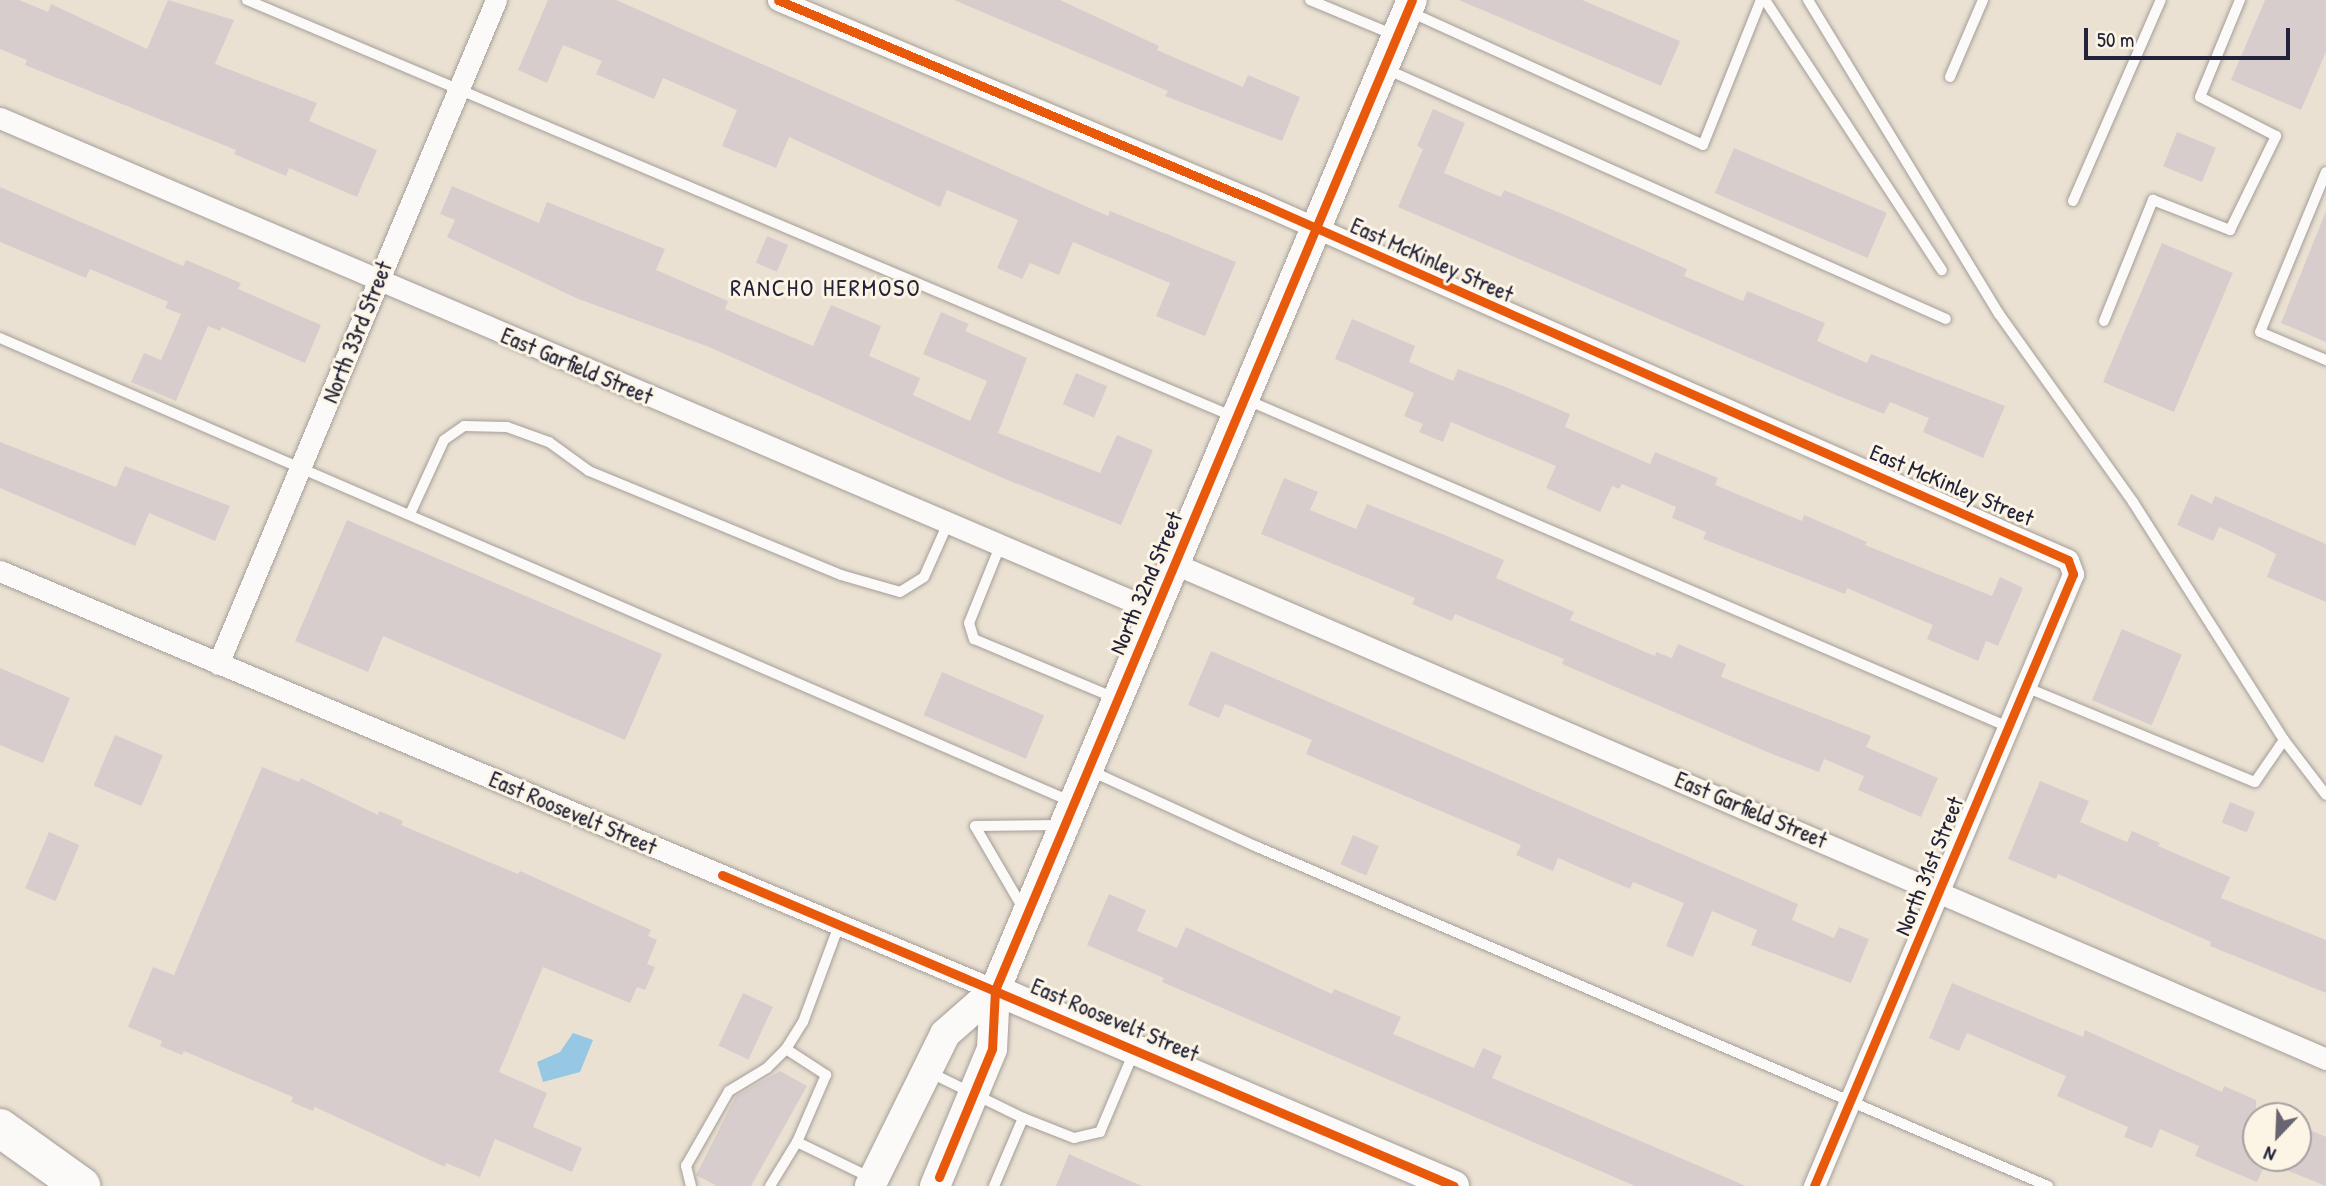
<!DOCTYPE html>
<html>
<head>
<meta charset="utf-8">
<style>
  body { margin:0 }
  #map { position:relative; width:2326px; height:1186px; overflow:hidden; background:#eae1d2; font-family:"Patrick Hand",sans-serif }
  div>[style] { position:absolute }
  [style*='--x'] { left:calc(var(--x)*1px); top:calc(var(--y)*1px); width:calc(var(--w)*1px); rotate:calc(var(--a)*1deg) }
  .water>* { inset:0; background:#96c8e4 }
  .building>* { inset:0; background:#d8cdcd; transform-origin:0 0 }
  .roads { filter:drop-shadow(0 0 2px #a49e99) drop-shadow(0 0 2px #a49e99) }
  .lane>* { height:10px; margin:-5px; padding:0 5px; transform-origin:5px; border-radius:5px; background:#fcfaf8 }
  .street>* { height:21px; margin:-10.5px; padding:0 10.5px; transform-origin:10.5px; border-radius:10.5px; background:#fcfaf8 }
  .secondary>* { height:30px; margin:-15px; padding:0 15px; transform-origin:15px; border-radius:15px; background:#fcfaf8 }
  .highway>* { height:38px; margin:-19px; padding:0 19px; transform-origin:19px; border-radius:19px; background:#fcfaf8 }
  .cycleway>* { height:9px; margin:-4.5px; padding:0 4.5px; transform-origin:4.5px; border-radius:4.5px; background:#e8590c }
  span { translate:-50% -50%; white-space:nowrap; text-align:center; line-height:1.15; -webkit-text-stroke:6px #fcf5e5; paint-order:stroke }
  .street-label { font-size:23px; color:#22223b }
  .neighbourhood-label { font-size:24px; color:#22223b; letter-spacing:2px }
  .north { position:absolute; left:2242px; top:1102px; width:70px; height:70px; box-sizing:border-box; background:#fcf5e5; border:2px solid #a5a1a1; border-radius:50%; rotate:203deg; font-size:19px; font-weight:700; line-height:28px; text-align:center; color:#22223b }
  .north::after { content:''; display:block; margin:auto; width:24px; height:32px; background:#686570; clip-path:polygon(50% 0,100% 100%,50% 72%,0 100%) }
  .scale { position:absolute; left:2084px; top:28px; width:206px; height:32px; box-sizing:border-box; border:4px solid #22223b; border-top:0; padding-left:9px; font-size:21px; line-height:24px; white-space:nowrap; color:#22223b; -webkit-text-stroke:5px #fcf5e5; paint-order:stroke }
</style>
</head>
<body>
<div id="map">
  <div class="water">
    <div style="clip-path:polygon(573px 1033px,593px 1040px,580px 1072px,543px 1082px,537px 1062px,560px 1052px)"></div>
  </div>
  <div class="building">
    <div style="clip-path:polygon(0 0,19px 0,48px 12px,51px 4px,147px 49px,168px 0,234px 20px,215px 64px,317px 103px,309px 121px,377px 150px,357px 197px,289px 168px,286px 176px,234px 154px,236px 150px,25px 65px,27px 60px,0 49px)"></div>
    <div style="clip-path:polygon(548px 0,616px 0,1108px 216px,1110px 211px,1236px 262px,1205px 336px,1156px 316px,1170px 283px,1073px 242px,1059px 275px,1030px 263px,1022px 279px,997px 268px,1018px 220px,947px 190px,940px 207px,789px 137px,776px 168px,722px 146px,737px 110px,663px 78px,654px 99px,596px 74px,602px 61px,563px 45px,547px 83px,518px 70px)"></div>
    <div style="clip-path:polygon(954px 0,1060px 0,1159px 46px,1157px 50px,1243px 87px,1248px 75px,1300px 97px,1282px 141px,1165px 96px,1168px 91px)"></div>
    <div style="clip-path:polygon(1459px 0,1582px 0,1680px 41px,1661px 86px)"></div>
    <div style="clip-path:polygon(2265px 0,2326px 0,2326px 52px,2301px 110px,2231px 80px)"></div>
    <div style="clip-path:polygon(1433px 109px,1465px 123px,1444px 173px,1501px 197px,1504px 190px,1565px 215px,1687px 269px,1684px 276px,1743px 301px,1747px 291px,1825px 323px,1817px 341px,1867px 363px,1871px 354px,2005px 406px,1983px 458px,1923px 432px,1929px 418px,1890px 402px,1884px 414px,1836px 395px,1398px 207px,1423px 149px,1417px 146px)"></div>
    <div style="left:2177px;top:132px;width:42px;height:37px;rotate:22deg"></div>
    <div style="left:1734px;top:148px;width:166px;height:49px;rotate:23deg"></div>
    <div style="clip-path:polygon(452px 186px,539px 223px,547px 202px,665px 249px,656px 270px,728px 301px,725px 309px,813px 346px,831px 305px,881px 326px,869px 356px,920px 378px,913px 395px,970px 421px,987px 381px,923px 354px,941px 312px,969px 324px,965px 331px,1027px 358px,998px 433px,1100px 473px,1117px 435px,1153px 450px,1121px 525px,1005px 479px,709px 347px,576px 298px,447px 237px,455px 220px,440px 214px)"></div>
    <div style="clip-path:polygon(0 187px,183px 266px,186px 260px,241px 283px,238px 289px,321px 325px,305px 363px,222px 327px,220px 331px,208px 326px,176px 401px,131px 382px,144px 353px,161px 360px,181px 314px,165px 308px,168px 302px,90px 269px,86px 278px,0 242px)"></div>
    <div style="clip-path:polygon(2326px 211px,2326px 342px,2281px 323px)"></div>
    <div style="left:767px;top:236px;width:23px;height:29px;rotate:23deg"></div>
    <div style="left:2162px;top:243px;width:77px;height:151px;rotate:23deg"></div>
    <div style="clip-path:polygon(1352px 319px,1415px 346px,1409px 362px,1453px 381px,1458px 369px,1508px 388px,1570px 414px,1565px 427px,1650px 464px,1655px 452px,1718px 478px,1715px 485px,1802px 521px,1804px 515px,1867px 542px,1865px 545px,1992px 596px,2000px 577px,2023px 588px,1998px 646px,1986px 641px,1978px 661px,1927px 639px,1933px 625px,1847px 588px,1845px 594px,1703px 539px,1706px 532px,1672px 518px,1676px 507px,1622px 484px,1619px 489px,1612px 486px,1600px 512px,1546px 488px,1556px 466px,1451px 422px,1443px 442px,1419px 432px,1423px 424px,1404px 416px,1414px 393px,1335px 359px)"></div>
    <div style="left:1076px;top:373px;width:34px;height:34px;rotate:23deg"></div>
    <div style="clip-path:polygon(0 442px,116px 487px,125px 466px,230px 506px,215px 541px,149px 513px,135px 546px,0 488px)"></div>
    <div style="clip-path:polygon(1284px 478px,1318px 492px,1310px 510px,1356px 529px,1367px 504px,1442px 534px,1504px 560px,1496px 578px,1574px 612px,1570px 620px,1655px 656px,1656px 652px,1672px 658px,1678px 644px,1726px 664px,1721px 677px,1871px 736px,1866px 747px,1938px 778px,1921px 817px,1858px 790px,1864px 776px,1824px 759px,1819px 772px,1772px 754px,1562px 664px,1564px 659px,1455px 614px,1452px 621px,1412px 604px,1415px 598px,1261px 534px)"></div>
    <div style="clip-path:polygon(2191px 494px,2212px 504px,2215px 496px,2326px 544px,2326px 602px,2267px 577px,2276px 554px,2259px 545px,2219px 527px,2213px 541px,2177px 525px)"></div>
    <div style="clip-path:polygon(347px 520px,662px 654px,625px 740px,383px 636px,368px 672px,295px 641px)"></div>
    <div style="left:2122px;top:629px;width:65px;height:77px;rotate:23deg"></div>
    <div style="clip-path:polygon(1211px 651px,1798px 904px,1792px 920px,1834px 938px,1839px 927px,1869px 939px,1851px 983px,1751px 945px,1757px 930px,1712px 911px,1693px 957px,1666px 946px,1684px 903px,1633px 882px,1630px 889px,1558px 858px,1553px 871px,1516px 855px,1521px 845px,1306px 754px,1312px 740px,1225px 704px,1219px 718px,1188px 705px)"></div>
    <div style="clip-path:polygon(0 668px,70px 698px,43px 763px,0 745px)"></div>
    <div style="left:942px;top:672px;width:111px;height:47px;rotate:23deg"></div>
    <div style="left:115px;top:735px;width:52px;height:55px;rotate:23deg"></div>
    <div style="clip-path:polygon(262px 767px,299px 782px,301px 778px,378px 815px,379px 811px,403px 821px,401px 825px,518px 874px,520px 871px,651px 930px,648px 936px,657px 940px,647px 964px,655px 967px,645px 990px,637px 987px,630px 1003px,543px 967px,499px 1072px,547px 1093px,533px 1127px,582px 1148px,572px 1172px,495px 1139px,480px 1177px,446px 1163px,445px 1167px,315px 1107px,313px 1111px,291px 1102px,293px 1097px,184px 1051px,182px 1055px,160px 1046px,162px 1041px,128px 1027px,153px 967px,174px 975px)"></div>
    <div style="clip-path:polygon(2040px 781px,2089px 801px,2080px 822px,2127px 842px,2132px 831px,2160px 843px,2158px 846px,2230px 877px,2221px 898px,2326px 940px,2326px 993px,2210px 946px,2211px 942px,2058px 874px,2056px 879px,2008px 859px)"></div>
    <div style="left:2230px;top:802px;width:27px;height:22px;rotate:22deg"></div>
    <div style="left:49px;top:832px;width:33px;height:61px;rotate:23deg"></div>
    <div style="left:1353px;top:835px;width:28px;height:32px;rotate:23deg"></div>
    <div style="clip-path:polygon(1109px 894px,1146px 910px,1137px 931px,1177px 948px,1186px 927px,1332px 994px,1334px 989px,1401px 1017px,1393px 1034px,1474px 1068px,1483px 1048px,1502px 1056px,1492px 1078px,1746px 1186px,1635px 1186px,1162px 982px,1164px 978px,1087px 945px)"></div>
    <div style="clip-path:polygon(1952px 983px,2083px 1037px,2085px 1030px,2222px 1092px,2224px 1086px,2256px 1100px,2256px 1158px,2298px 1158px,2298px 1125px,2326px 1137px,2326px 1186px,2266px 1162px,2257px 1182px,2195px 1156px,2199px 1146px,2160px 1129px,2152px 1148px,2124px 1137px,2128px 1127px,2057px 1096px,2066px 1076px,1967px 1033px,1959px 1051px,1929px 1038px)"></div>
    <div style="left:743px;top:993px;width:33px;height:58px;rotate:25deg"></div>
    <div style="clip-path:polygon(780px 1071px,807px 1086px,751px 1186px,717px 1186px,696px 1175px,736px 1096px)"></div>
    <div style="clip-path:polygon(1069px 1154px,1091px 1164px,1142px 1186px,1056px 1186px)"></div>
  </div>
  <div class="roads">
    <div class="lane">
      <div style="--x:247;--y:0;--w:1071;--a:22.9"></div>
      <div style="--x:1310;--y:0;--w:91;--a:22.6"></div>
      <div style="--x:1765;--y:0;--w:323;--a:56.8"></div>
      <div style="--x:1808;--y:0;--w:368;--a:58.7"></div>
      <div style="--x:1999;--y:314;--w:231;--a:54.5"></div>
      <div style="--x:2133;--y:502;--w:282;--a:57.6"></div>
      <div style="--x:2284;--y:740;--w:69;--a:52.6"></div>
      <div style="--x:1408;--y:11;--w:324;--a:24.4"></div>
      <div style="--x:1703;--y:145;--w:156;--a:-68.2"></div>
      <div style="--x:1386;--y:69;--w:613;--a:24.06"></div>
      <div style="--x:1950;--y:77;--w:84;--a:-66.8"></div>
      <div style="--x:2326;--y:172;--w:173;--a:112.4"></div>
      <div style="--x:2260;--y:332;--w:72;--a:23"></div>
      <div style="--x:2073;--y:201;--w:219;--a:-66.4"></div>
      <div style="--x:2104;--y:321;--w:131;--a:-68"></div>
      <div style="--x:2153;--y:200;--w:83;--a:21.3"></div>
      <div style="--x:2230;--y:230;--w:105;--a:-63.9"></div>
      <div style="--x:2276;--y:136;--w:85;--a:-152.8"></div>
      <div style="--x:2200;--y:97;--w:105;--a:-67.6"></div>
      <div style="--x:0;--y:338;--w:1168;--a:23.4"></div>
      <div style="--x:1247;--y:400;--w:826;--a:23.24"></div>
      <div style="--x:410;--y:514;--w:81;--a:-65.3"></div>
      <div style="--x:444;--y:440;--w:24;--a:-35"></div>
      <div style="--x:464;--y:426;--w:43;--a:1.3"></div>
      <div style="--x:507;--y:427;--w:45;--a:19.7"></div>
      <div style="--x:549;--y:442;--w:49;--a:35.9"></div>
      <div style="--x:589;--y:471;--w:273;--a:22.4"></div>
      <div style="--x:841;--y:575;--w:61;--a:16.1"></div>
      <div style="--x:900;--y:592;--w:28;--a:-32"></div>
      <div style="--x:924;--y:577;--w:59;--a:-66"></div>
      <div style="--x:1000;--y:546;--w:83;--a:111.9"></div>
      <div style="--x:969;--y:623;--w:17;--a:73"></div>
      <div style="--x:974;--y:639;--w:153;--a:22.7"></div>
      <div style="--x:2023;--y:686;--w:251;--a:22.5"></div>
      <div style="--x:2255;--y:782;--w:51;--a:-55.4"></div>
      <div style="--x:1091;--y:771;--w:180;--a:24.6"></div>
      <div style="--x:1255;--y:846;--w:863;--a:23.21"></div>
      <div style="--x:1024;--y:910;--w:97;--a:-120.3"></div>
      <div style="--x:975;--y:826;--w:86;--a:-0.7"></div>
      <div style="--x:786;--y:1049;--w:48;--a:33"></div>
      <div style="--x:826;--y:1075;--w:73;--a:113.4"></div>
      <div style="--x:927;--y:1071;--w:107;--a:26.1"></div>
      <div style="--x:1023;--y:1118;--w:55;--a:21.4"></div>
      <div style="--x:1074;--y:1138;--w:27;--a:-13"></div>
      <div style="--x:1100;--y:1132;--w:87;--a:-67"></div>
      <div style="--x:691;--y:1186;--w:21;--a:-104"></div>
      <div style="--x:686;--y:1166;--w:86;--a:-60.2"></div>
      <div style="--x:729;--y:1091;--w:44;--a:-31.2"></div>
      <div style="--x:767;--y:1068;--w:27;--a:-45"></div>
      <div style="--x:786;--y:1049;--w:32;--a:-58"></div>
      <div style="--x:803;--y:1022;--w:103;--a:-69.6"></div>
      <div style="--x:770;--y:1186;--w:52;--a:-58.5"></div>
      <div style="--x:797;--y:1142;--w:82;--a:25.9"></div>
      <div style="--x:994;--y:1186;--w:74;--a:-66.9"></div>
    </div>
    <div class="street">
      <div style="--x:778;--y:0;--w:525;--a:22.85"></div>
      <div style="--x:1262;--y:204;--w:881;--a:23.83"></div>
      <div style="--x:2068;--y:560;--w:15;--a:70"></div>
      <div style="--x:2073;--y:574;--w:665;--a:112.94"></div>
      <div style="--x:0;--y:118;--w:1256;--a:23.11"></div>
      <div style="--x:1175;--y:564;--w:1253;--a:23.27"></div>
      <div style="--x:0;--y:571;--w:1080;--a:22.84"></div>
      <div style="--x:218;--y:664;--w:720;--a:-67.28"></div>
    </div>
    <div class="secondary">
      <div style="--x:995;--y:990;--w:499;--a:23.1"></div>
      <div style="--x:870;--y:1186;--w:169;--a:-63.7"></div>
      <div style="--x:945;--y:1034;--w:67;--a:-41.3"></div>
      <div style="--x:935;--y:1186;--w:148;--a:-67.4"></div>
      <div style="--x:992;--y:1049;--w:59;--a:-87.1"></div>
      <div style="--x:995;--y:990;--w:1074;--a:-67.16"></div>
    </div>
    <div class="highway">
      <div style="--x:0;--y:1128;--w:100;--a:35.6"></div>
    </div>
  </div>
  <div class="cycleway">
    <div style="--x:778;--y:0;--w:525;--a:22.85"></div>
    <div style="--x:1262;--y:204;--w:881;--a:23.83"></div>
    <div style="--x:2068;--y:560;--w:15;--a:70"></div>
    <div style="--x:2073;--y:574;--w:665;--a:112.94"></div>
    <div style="--x:722;--y:875;--w:795;--a:23.02"></div>
    <div style="--x:939;--y:1177;--w:139;--a:-67.5"></div>
    <div style="--x:992;--y:1049;--w:59;--a:-87.1"></div>
    <div style="--x:995;--y:990;--w:1074;--a:-67.16"></div>
  </div>
  <div class="street-label">
    <span style="left:1432px;top:260px;rotate:24deg">East McKinley Street</span>
    <span style="left:357px;top:332px;rotate:-68deg">North 33rd Street</span>
    <span style="left:577px;top:366px;rotate:23deg">East Garfield Street</span>
    <span style="left:1952px;top:485px;rotate:23deg">East McKinley Street</span>
    <span style="left:1146px;top:583px;rotate:-67deg">North 32nd Street</span>
    <span style="left:1751px;top:810px;rotate:23deg">East Garfield Street</span>
    <span style="left:573px;top:813px;rotate:23deg">East Roosevelt Street</span>
    <span style="left:1929px;top:866px;rotate:-68deg">North 31st Street</span>
    <span style="left:1115px;top:1020px;rotate:23deg">East Roosevelt Street</span>
  </div>
  <div class="neighbourhood-label">
    <span style="left:826px;top:288px">RANCHO HERMOSO</span>
  </div>
  <div class="north">N</div>
  <div class="scale">50 m</div>
</div>
</body>
</html>
